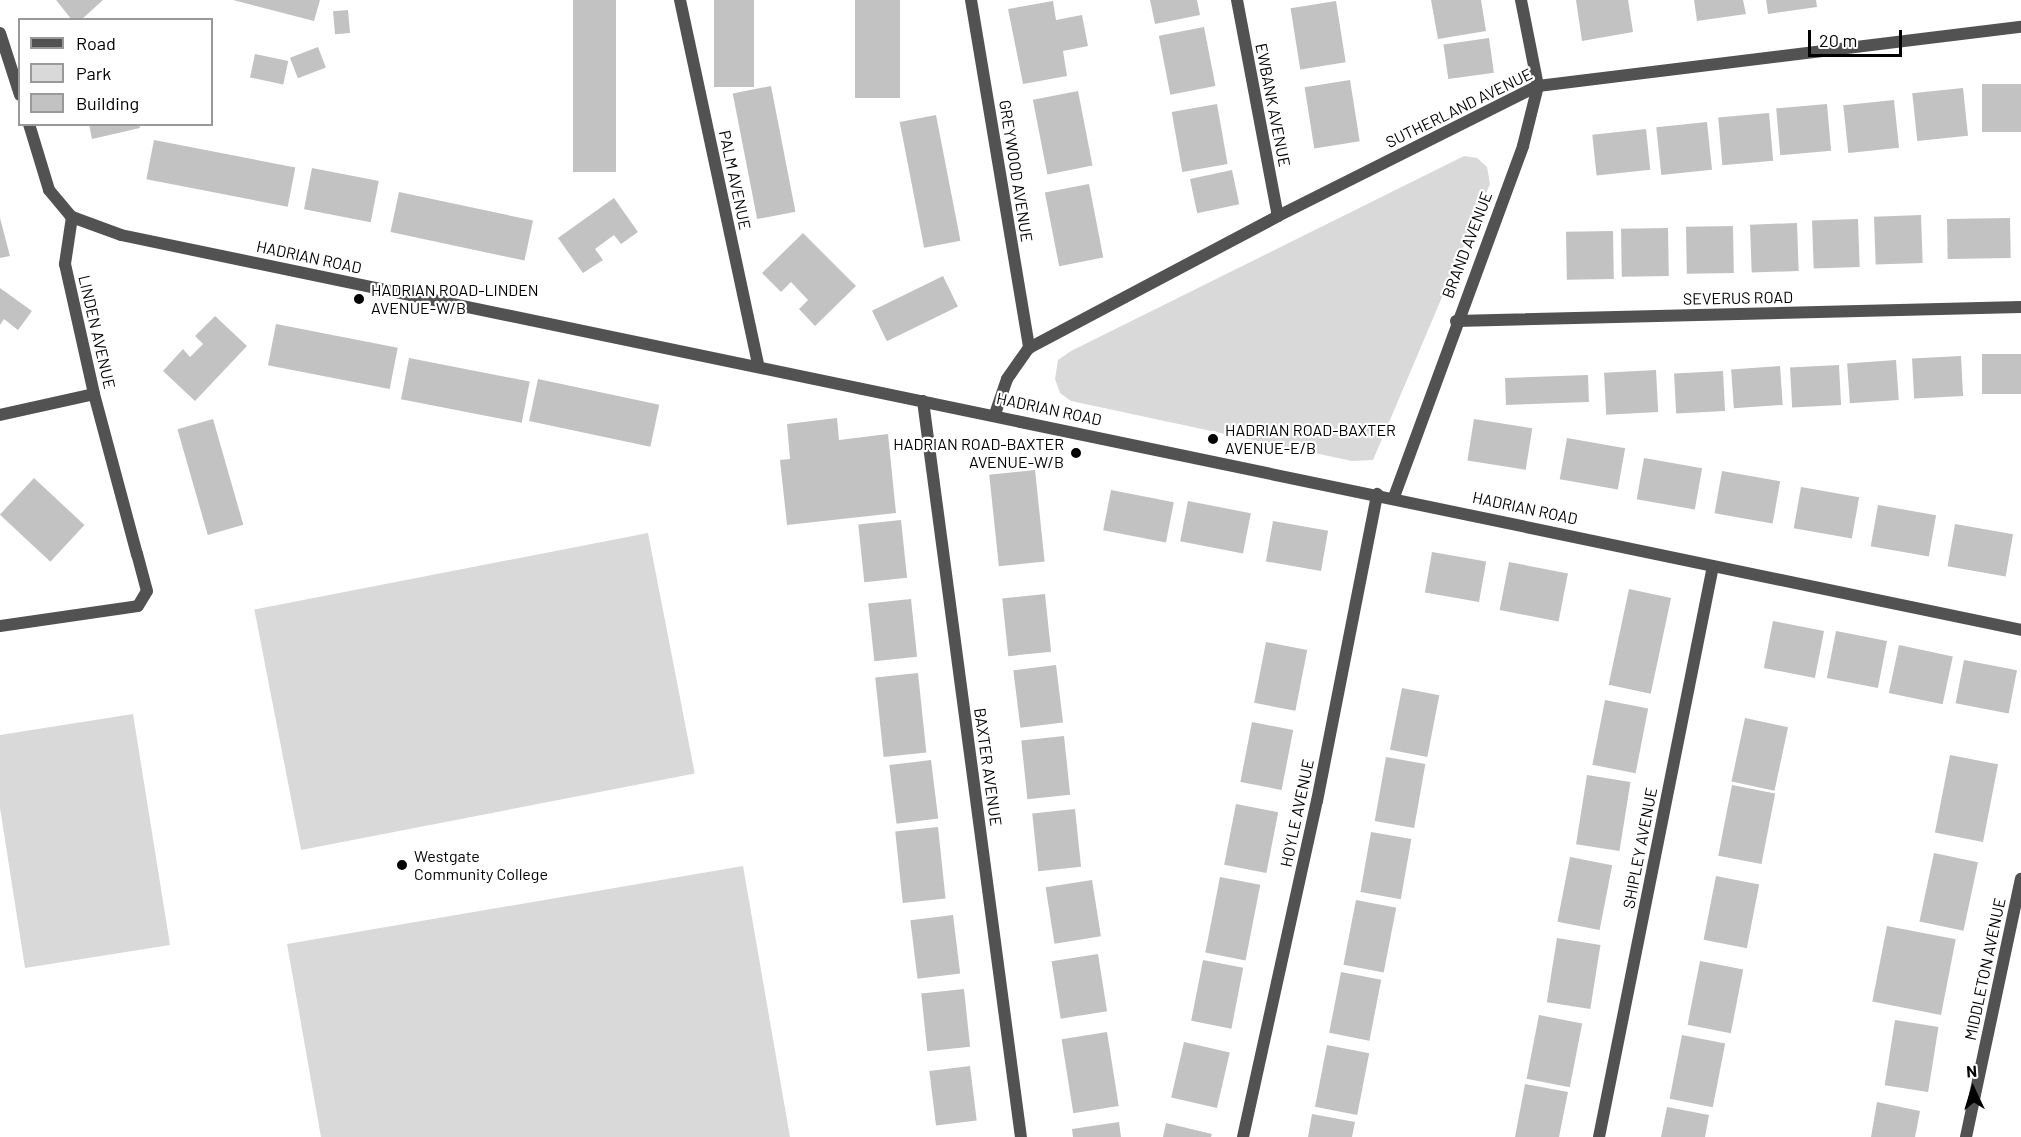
<!DOCTYPE html>
<html>
<head>
<meta charset="utf-8">
<style>
  body { margin:0 }
  #map { position:relative; width:2021px; height:1137px; overflow:hidden; background:#fff; font-family:Barlow,sans-serif }
  div>[style] { position:absolute }
  [style*='--x'] { left:calc(var(--x)*1px); top:calc(var(--y)*1px); width:calc(var(--w)*1px); rotate:calc(var(--a)*1deg) }
  .green>* { inset:0; background:#d9d9d9; transform-origin:0 0 }
  .building>* { inset:0; background:#c2c2c2; transform-origin:0 0 }
  .service>* { height:12px; margin:-6px; padding:0 6px; transform-origin:6px; border-radius:6px; background:#525252 }
  .minor>* { height:12px; margin:-6px; padding:0 6px; transform-origin:6px; border-radius:6px; background:#525252 }
  .dots>* { width:16px; height:16px; translate:-50% -50%; box-sizing:border-box; border:3px solid #fff; border-radius:50% }
  span { translate:-50% -50%; white-space:nowrap; text-align:center; line-height:1.15; -webkit-text-stroke:4.5px #fff; paint-order:stroke }
  .street-label { font-size:16px; color:#000 }
  .poi-label { font-size:16px; color:#000 }
  .left { translate:0 -50%; text-align:left }
  .right { translate:-100% -50%; text-align:right }
  .legend { position:absolute; left:18px; top:18px; width:195px; height:108px; box-sizing:border-box; background:#fff; border:2px solid #999; margin:0; padding:8px 10px; list-style:none; font-size:18px; color:#000 }
  .legend li { display:flex; align-items:center; gap:12px; height:30px }
  .legend b { width:30px; border:2px solid #999 }
  .north { position:absolute; left:1943px; top:1059px; width:60px; height:60px; -webkit-text-stroke:4px #fff; paint-order:stroke; rotate:356deg; font-size:16px; font-weight:700; line-height:24px; text-align:center; color:#000 }
  .north::after { content:''; display:block; margin:auto; width:21px; height:27px; background:#000; clip-path:polygon(50% 0,100% 100%,50% 72%,0 100%) }
  .scale { position:absolute; left:1808px; top:30px; width:94px; height:27px; box-sizing:border-box; border:3px solid #000; border-top:0; padding-left:8px; font-size:18px; line-height:21px; white-space:nowrap; color:#000; -webkit-text-stroke:4px #fff; paint-order:stroke }
</style>
</head>
<body>
<div id="map">
  <div class="green">
    <div style="clip-path:polygon(1464px 156px,1477px 158px,1487px 167px,1490px 184px,1373px 460px,1352px 461px,1071px 401px,1060px 393px,1055px 379px,1058px 360px,1071px 351px)"></div>
    <div style="left:648px;top:533px;width:245px;height:401px;rotate:79deg"></div>
    <div style="clip-path:polygon(133px 714px,170px 945px,25px 968px,0 808px,0 735px)"></div>
    <div style="clip-path:polygon(743px 866px,790px 1137px,321px 1137px,287px 944px)"></div>
  </div>
  <div class="building">
    <div style="clip-path:polygon(56px 0,103px 0,81px 20px,72px 20px)"></div>
    <div style="clip-path:polygon(233px 0,320px 0,314px 21px)"></div>
    <div style="left:573px;top:0;width:43px;height:172px"></div>
    <div style="left:714px;top:0;width:40px;height:87px"></div>
    <div style="left:855px;top:0;width:45px;height:98px"></div>
    <div style="clip-path:polygon(1150px 0,1197px 0,1200px 15px,1155px 24px)"></div>
    <div style="clip-path:polygon(1431px 0,1481px 0,1486px 31px,1438px 39px)"></div>
    <div style="clip-path:polygon(1576px 0,1628px 0,1633px 32px,1582px 41px)"></div>
    <div style="clip-path:polygon(1694px 0,1743px 0,1746px 14px,1697px 21px)"></div>
    <div style="clip-path:polygon(1766px 0,1816px 0,1817px 7px,1768px 14px)"></div>
    <div style="clip-path:polygon(1053px 1px,1056px 20px,1082px 15px,1088px 46px,1063px 51px,1067px 76px,1023px 84px,1008px 9px)"></div>
    <div style="left:1336px;top:1px;width:62px;height:46px;rotate:81deg"></div>
    <div style="left:348px;top:10px;width:23px;height:15px;rotate:85deg"></div>
    <div style="left:1204px;top:27px;width:60px;height:46px;rotate:79deg"></div>
    <div style="left:1489px;top:38px;width:35px;height:46px;rotate:82deg"></div>
    <div style="left:318px;top:47px;width:22px;height:30px;rotate:69deg"></div>
    <div style="left:255px;top:54px;width:34px;height:24px;rotate:12deg"></div>
    <div style="left:1350px;top:80px;width:62px;height:46px;rotate:81deg"></div>
    <div style="left:2021px;top:84px;width:48px;height:39px;rotate:90deg"></div>
    <div style="left:771px;top:86px;width:128px;height:39px;rotate:79deg"></div>
    <div style="left:1963px;top:88px;width:48px;height:51px;rotate:84deg"></div>
    <div style="left:1078px;top:91px;width:76px;height:46px;rotate:79deg"></div>
    <div style="left:1894px;top:100px;width:48px;height:51px;rotate:84deg"></div>
    <div style="left:1217px;top:104px;width:61px;height:46px;rotate:80deg"></div>
    <div style="left:1827px;top:104px;width:47px;height:51px;rotate:85deg"></div>
    <div style="left:1769px;top:113px;width:48px;height:51px;rotate:85deg"></div>
    <div style="left:936px;top:115px;width:128px;height:37px;rotate:79deg"></div>
    <div style="left:1707px;top:122px;width:48px;height:51px;rotate:84deg"></div>
    <div style="clip-path:polygon(89px 124px,139px 124px,140px 128px,92px 139px)"></div>
    <div style="left:1646px;top:129px;width:41px;height:54px;rotate:84deg"></div>
    <div style="left:154px;top:140px;width:144px;height:40px;rotate:11deg"></div>
    <div style="left:312px;top:168px;width:68px;height:42px;rotate:11deg"></div>
    <div style="left:1232px;top:170px;width:35px;height:43px;rotate:78deg"></div>
    <div style="left:1089px;top:184px;width:75px;height:45px;rotate:79deg"></div>
    <div style="left:399px;top:192px;width:137px;height:41px;rotate:12deg"></div>
    <div style="clip-path:polygon(614px 198px,638px 232px,621px 244px,614px 235px,595px 249px,603px 260px,583px 273px,558px 238px)"></div>
    <div style="left:1921px;top:215px;width:48px;height:47px;rotate:88deg"></div>
    <div style="clip-path:polygon(0 218px,10px 256px,0 258px)"></div>
    <div style="left:2010px;top:218px;width:40px;height:63px;rotate:89deg"></div>
    <div style="left:1858px;top:219px;width:48px;height:46px;rotate:88deg"></div>
    <div style="left:1797px;top:223px;width:48px;height:47px;rotate:88deg"></div>
    <div style="left:1733px;top:226px;width:47px;height:47px;rotate:89deg"></div>
    <div style="left:1668px;top:228px;width:48px;height:47px;rotate:89deg"></div>
    <div style="left:1613px;top:231px;width:48px;height:47px;rotate:89deg"></div>
    <div style="clip-path:polygon(803px 233px,856px 286px,815px 326px,799px 309px,808px 300px,791px 282px,781px 292px,762px 273px)"></div>
    <div style="left:943px;top:276px;width:34px;height:79px;rotate:64deg"></div>
    <div style="clip-path:polygon(0 288px,32px 311px,18px 330px,4px 319px,0 325px)"></div>
    <div style="clip-path:polygon(215px 316px,247px 346px,195px 401px,163px 371px,183px 349px,190px 357px,203px 344px,195px 336px)"></div>
    <div style="left:276px;top:324px;width:124px;height:42px;rotate:11deg"></div>
    <div style="left:2021px;top:354px;width:40px;height:39px;rotate:90deg"></div>
    <div style="left:1961px;top:356px;width:40px;height:49px;rotate:87deg"></div>
    <div style="left:409px;top:358px;width:123px;height:42px;rotate:11deg"></div>
    <div style="left:1896px;top:360px;width:40px;height:49px;rotate:86deg"></div>
    <div style="left:1839px;top:365px;width:40px;height:49px;rotate:87deg"></div>
    <div style="left:1780px;top:366px;width:39px;height:49px;rotate:86deg"></div>
    <div style="left:1656px;top:370px;width:42px;height:52px;rotate:87deg"></div>
    <div style="left:1723px;top:371px;width:40px;height:49px;rotate:87deg"></div>
    <div style="left:1588px;top:375px;width:27px;height:83px;rotate:88deg"></div>
    <div style="left:538px;top:379px;width:124px;height:43px;rotate:12deg"></div>
    <div style="clip-path:polygon(837px 418px,839px 440px,888px 434px,896px 513px,787px 525px,780px 460px,790px 459px,787px 424px)"></div>
    <div style="left:213px;top:419px;width:110px;height:37px;rotate:74deg"></div>
    <div style="left:1474px;top:419px;width:59px;height:42px;rotate:9deg"></div>
    <div style="left:1567px;top:438px;width:59px;height:42px;rotate:10deg"></div>
    <div style="left:1644px;top:458px;width:59px;height:42px;rotate:10deg"></div>
    <div style="left:1035px;top:470px;width:92px;height:46px;rotate:84deg"></div>
    <div style="left:1722px;top:471px;width:59px;height:43px;rotate:10deg"></div>
    <div style="left:34px;top:478px;width:69px;height:50px;rotate:43deg"></div>
    <div style="left:1801px;top:487px;width:59px;height:42px;rotate:10deg"></div>
    <div style="left:1111px;top:490px;width:64px;height:41px;rotate:11deg"></div>
    <div style="left:1188px;top:501px;width:64px;height:41px;rotate:11deg"></div>
    <div style="left:1878px;top:505px;width:59px;height:42px;rotate:10deg"></div>
    <div style="left:901px;top:520px;width:58px;height:43px;rotate:84deg"></div>
    <div style="left:1273px;top:521px;width:56px;height:41px;rotate:10deg"></div>
    <div style="left:1955px;top:524px;width:59px;height:43px;rotate:10deg"></div>
    <div style="left:1432px;top:552px;width:55px;height:41px;rotate:10deg"></div>
    <div style="left:1509px;top:562px;width:60px;height:49px;rotate:11deg"></div>
    <div style="left:1629px;top:589px;width:43px;height:98px;rotate:12deg"></div>
    <div style="left:1045px;top:594px;width:58px;height:43px;rotate:84deg"></div>
    <div style="left:911px;top:599px;width:58px;height:43px;rotate:84deg"></div>
    <div style="left:1773px;top:621px;width:52px;height:48px;rotate:11deg"></div>
    <div style="left:1836px;top:631px;width:52px;height:48px;rotate:11deg"></div>
    <div style="left:1266px;top:642px;width:42px;height:62px;rotate:11deg"></div>
    <div style="left:1899px;top:645px;width:55px;height:49px;rotate:12deg"></div>
    <div style="left:1964px;top:660px;width:54px;height:44px;rotate:11deg"></div>
    <div style="left:1056px;top:665px;width:58px;height:43px;rotate:83deg"></div>
    <div style="left:918px;top:673px;width:80px;height:43px;rotate:84deg"></div>
    <div style="left:1402px;top:688px;width:38px;height:63px;rotate:11deg"></div>
    <div style="left:1605px;top:700px;width:44px;height:66px;rotate:11deg"></div>
    <div style="left:1745px;top:718px;width:44px;height:65px;rotate:12deg"></div>
    <div style="left:1252px;top:722px;width:42px;height:61px;rotate:11deg"></div>
    <div style="left:1064px;top:736px;width:59px;height:43px;rotate:84deg"></div>
    <div style="left:1950px;top:755px;width:49px;height:79px;rotate:11deg"></div>
    <div style="left:1386px;top:757px;width:40px;height:65px;rotate:10deg"></div>
    <div style="left:931px;top:760px;width:59px;height:42px;rotate:83deg"></div>
    <div style="left:1587px;top:775px;width:44px;height:70px;rotate:9deg"></div>
    <div style="left:1732px;top:785px;width:44px;height:72px;rotate:11deg"></div>
    <div style="left:1236px;top:804px;width:43px;height:62px;rotate:11deg"></div>
    <div style="left:1075px;top:809px;width:58px;height:43px;rotate:84deg"></div>
    <div style="left:938px;top:827px;width:72px;height:43px;rotate:84deg"></div>
    <div style="left:1371px;top:832px;width:41px;height:61px;rotate:10deg"></div>
    <div style="left:1934px;top:853px;width:45px;height:70px;rotate:12deg"></div>
    <div style="left:1570px;top:857px;width:43px;height:66px;rotate:11deg"></div>
    <div style="left:1716px;top:876px;width:44px;height:65px;rotate:11deg"></div>
    <div style="left:1220px;top:877px;width:41px;height:77px;rotate:11deg"></div>
    <div style="left:1092px;top:880px;width:57px;height:47px;rotate:81deg"></div>
    <div style="left:1356px;top:900px;width:41px;height:66px;rotate:11deg"></div>
    <div style="left:953px;top:915px;width:59px;height:43px;rotate:83deg"></div>
    <div style="left:1887px;top:926px;width:70px;height:77px;rotate:11deg"></div>
    <div style="left:1557px;top:938px;width:44px;height:65px;rotate:9deg"></div>
    <div style="left:1098px;top:954px;width:58px;height:47px;rotate:81deg"></div>
    <div style="left:1203px;top:960px;width:41px;height:62px;rotate:11deg"></div>
    <div style="left:1700px;top:961px;width:44px;height:65px;rotate:11deg"></div>
    <div style="left:1341px;top:972px;width:41px;height:62px;rotate:11deg"></div>
    <div style="left:964px;top:989px;width:58px;height:43px;rotate:84deg"></div>
    <div style="left:1539px;top:1015px;width:44px;height:65px;rotate:11deg"></div>
    <div style="left:1895px;top:1020px;width:44px;height:66px;rotate:9deg"></div>
    <div style="left:1107px;top:1032px;width:75px;height:46px;rotate:81deg"></div>
    <div style="left:1682px;top:1035px;width:44px;height:65px;rotate:11deg"></div>
    <div style="left:1184px;top:1042px;width:47px;height:57px;rotate:13deg"></div>
    <div style="left:1327px;top:1045px;width:43px;height:63px;rotate:11deg"></div>
    <div style="left:970px;top:1066px;width:55px;height:41px;rotate:83deg"></div>
    <div style="clip-path:polygon(1525px 1084px,1568px 1092px,1559px 1137px,1515px 1137px)"></div>
    <div style="clip-path:polygon(1877px 1102px,1920px 1111px,1915px 1137px,1871px 1137px)"></div>
    <div style="clip-path:polygon(1667px 1107px,1709px 1115px,1705px 1137px,1661px 1137px)"></div>
    <div style="clip-path:polygon(1312px 1114px,1355px 1122px,1352px 1137px,1308px 1137px)"></div>
    <div style="clip-path:polygon(1119px 1122px,1121px 1137px,1073px 1137px,1072px 1129px)"></div>
    <div style="clip-path:polygon(1166px 1123px,1212px 1134px,1211px 1137px,1163px 1137px)"></div>
  </div>
  <div class="service">
    <div style="--x:0;--y:626;--w:139;--a:-8.2"></div>
    <div style="--x:138;--y:606;--w:17;--a:-59"></div>
    <div style="--x:147;--y:591;--w:38;--a:-105"></div>
  </div>
  <div class="minor">
    <div style="--x:680;--y:0;--w:375;--a:77.9"></div>
    <div style="--x:971;--y:0;--w:353;--a:80.5"></div>
    <div style="--x:1237;--y:0;--w:220;--a:79.3"></div>
    <div style="--x:0;--y:33;--w:65;--a:72.1"></div>
    <div style="--x:29;--y:124;--w:69;--a:73.1"></div>
    <div style="--x:49;--y:190;--w:35;--a:50"></div>
    <div style="--x:72;--y:217;--w:48;--a:98.5"></div>
    <div style="--x:65;--y:264;--w:133;--a:77.4"></div>
    <div style="--x:94;--y:394;--w:166;--a:75"></div>
    <div style="--x:72;--y:217;--w:52;--a:20.2"></div>
    <div style="--x:121;--y:235;--w:1941;--a:11.74"></div>
    <div style="--x:1456;--y:321;--w:565;--a:-1.42"></div>
    <div style="--x:923;--y:401;--w:742;--a:82.42"></div>
    <div style="--x:995;--y:414;--w:37;--a:-71"></div>
    <div style="--x:1007;--y:379;--w:38;--a:-55"></div>
    <div style="--x:1029;--y:348;--w:282;--a:-27.9"></div>
    <div style="--x:1278;--y:216;--w:291;--a:-26.6"></div>
    <div style="--x:1538;--y:86;--w:487;--a:-7"></div>
    <div style="--x:0;--y:415;--w:96;--a:-12.6"></div>
    <div style="--x:1394;--y:497;--w:374;--a:-69.8"></div>
    <div style="--x:1523;--y:146;--w:62;--a:-76"></div>
    <div style="--x:1538;--y:86;--w:88;--a:-101.2"></div>
    <div style="--x:1243;--y:1137;--w:344;--a:-77.6"></div>
    <div style="--x:1317;--y:801;--w:313;--a:-78.9"></div>
    <div style="--x:1599;--y:1137;--w:582;--a:-78.71"></div>
    <div style="--x:1966;--y:1137;--w:264;--a:-78"></div>
  </div>
  <div class="dots">
    <div style="left:359px;top:299px;background:#000"></div>
    <div style="left:1213px;top:439px;background:#000"></div>
    <div style="left:1076px;top:453px;background:#000"></div>
    <div style="left:402px;top:865px;background:#000"></div>
  </div>
  <div class="street-label">
    <span style="left:1273px;top:105px;rotate:79deg">EWBANK AVENUE</span>
    <span style="left:1459px;top:108px;rotate:-26deg">SUTHERLAND AVENUE</span>
    <span style="left:1016px;top:171px;rotate:81deg">GREYWOOD AVENUE</span>
    <span style="left:735px;top:180px;rotate:78deg">PALM AVENUE</span>
    <span style="left:1467px;top:245px;rotate:-69deg">BRAND AVENUE</span>
    <span style="left:309px;top:257px;rotate:12deg">HADRIAN ROAD</span>
    <span style="left:1738px;top:298px;rotate:-1deg">SEVERUS ROAD</span>
    <span style="left:97px;top:332px;rotate:77deg">LINDEN AVENUE</span>
    <span style="left:1049px;top:409px;rotate:12deg">HADRIAN ROAD</span>
    <span style="left:1525px;top:508px;rotate:12deg">HADRIAN ROAD</span>
    <span style="left:988px;top:767px;rotate:82deg">BAXTER AVENUE</span>
    <span style="left:1297px;top:813px;rotate:-78deg">HOYLE AVENUE</span>
    <span style="left:1640px;top:848px;rotate:-79deg">SHIPLEY AVENUE</span>
    <span style="left:1985px;top:969px;rotate:-78deg">MIDDLETON AVENUE</span>
  </div>
  <div class="poi-label">
    <span class="left" style="left:371px;top:299px">HADRIAN ROAD-LINDEN<br>AVENUE-W/B</span>
    <span class="left" style="left:1225px;top:439px">HADRIAN ROAD-BAXTER<br>AVENUE-E/B</span>
    <span class="right" style="left:1064px;top:453px">HADRIAN ROAD-BAXTER<br>AVENUE-W/B</span>
    <span class="left" style="left:414px;top:865px">Westgate<br>Community College</span>
  </div>
  <ul class="legend">
  <li><b style="height:8px;background:#525252"></b>Road</li>
  <li><b style="height:16px;background:#d9d9d9"></b>Park</li>
  <li><b style="height:16px;background:#c2c2c2"></b>Building</li>
  </ul>
  <div class="north">N</div>
  <div class="scale">20 m</div>
</div>
</body>
</html>
